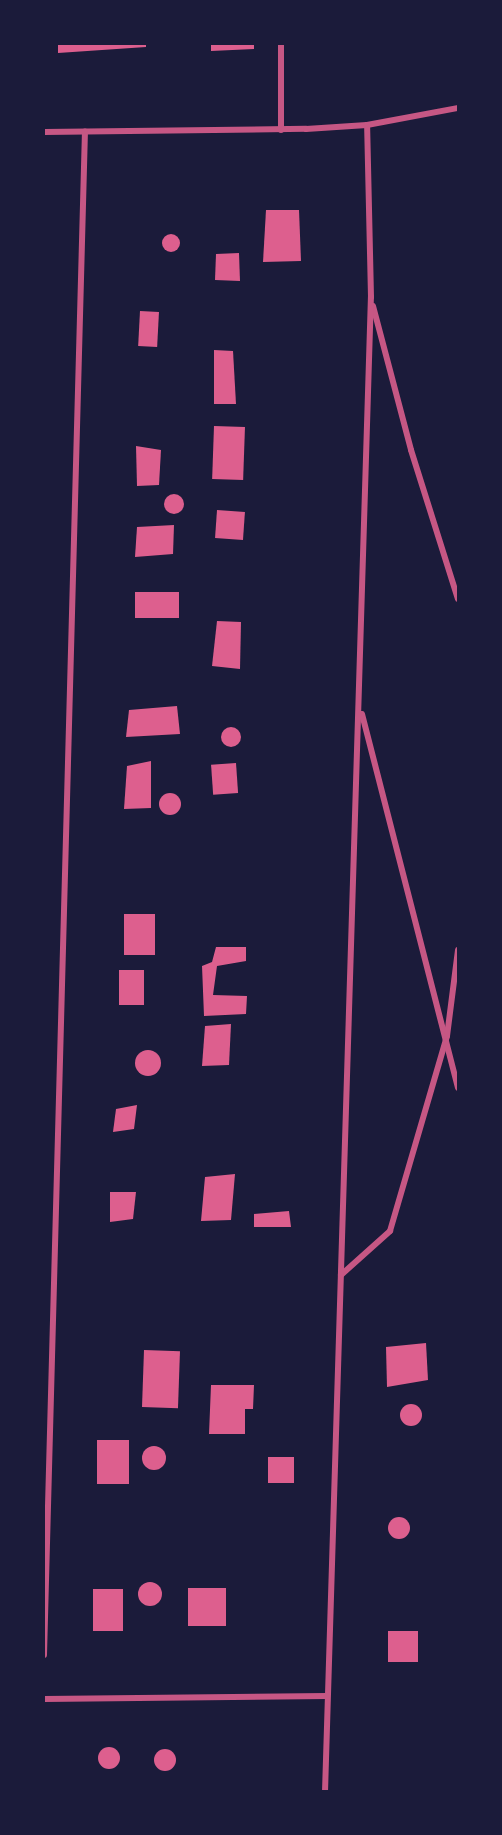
<!DOCTYPE html>
<html>
<head>
<meta charset="utf-8">
<style>
  body { margin:0 }
  #map { position:relative; width:502px; height:1835px; overflow:hidden; background:#1b1b3a; font-family:"DejaVu Sans",sans-serif }
  div>[style] { position:absolute }
  [style*='--x'] { left:calc(var(--x)*1px); top:calc(var(--y)*1px); width:calc(var(--w)*1px); rotate:calc(var(--a)*1deg) }
  .building>* { inset:0; background:#dd5f8e; transform-origin:0 0 }
  .round { border-radius:50% }
  .minor>* { height:6px; margin:-3px; padding:0 3px; transform-origin:3px; border-radius:3px; background:#c65784 }
  span { translate:-50% -50%; white-space:nowrap; text-align:center; line-height:1.15; -webkit-text-stroke:6px #1b1b3a; paint-order:stroke }
  .frame { position:absolute; inset:0; border:45px solid #1b1b3a; pointer-events:none }
</style>
</head>
<body>
<div id="map">
  <div class="building">
    <div style="clip-path:polygon(58px 44px,146px 44px,146px 47px,58px 53px)"></div>
    <div style="clip-path:polygon(211px 44px,254px 44px,254px 49px,211px 51px)"></div>
    <div style="clip-path:polygon(266px 210px,299px 210px,301px 261px,263px 262px)"></div>
    <div class="round" style="left:162px;top:234px;width:18px;height:18px"></div>
    <div style="clip-path:polygon(239px 253px,240px 281px,215px 280px,216px 254px)"></div>
    <div style="left:140px;top:311px;width:19px;height:35px;rotate:3deg"></div>
    <div style="clip-path:polygon(214px 350px,233px 351px,236px 404px,214px 404px)"></div>
    <div style="left:214px;top:426px;width:31px;height:53px;rotate:2deg"></div>
    <div style="clip-path:polygon(136px 446px,161px 450px,159px 485px,137px 486px)"></div>
    <div class="round" style="left:164px;top:494px;width:20px;height:20px"></div>
    <div style="left:217px;top:510px;width:28px;height:28px;rotate:4deg"></div>
    <div style="clip-path:polygon(174px 525px,173px 554px,135px 557px,137px 527px)"></div>
    <div style="left:135px;top:592px;width:44px;height:26px"></div>
    <div style="clip-path:polygon(217px 621px,241px 622px,240px 669px,212px 666px)"></div>
    <div style="clip-path:polygon(177px 706px,180px 734px,126px 737px,129px 710px)"></div>
    <div class="round" style="left:221px;top:727px;width:20px;height:20px"></div>
    <div style="clip-path:polygon(151px 761px,151px 808px,124px 809px,127px 766px)"></div>
    <div style="left:236px;top:763px;width:30px;height:25px;rotate:86deg"></div>
    <div class="round" style="left:159px;top:793px;width:22px;height:22px"></div>
    <div style="left:124px;top:914px;width:31px;height:41px"></div>
    <div style="clip-path:polygon(216px 947px,246px 947px,246px 961px,217px 966px,213px 995px,247px 996px,246px 1014px,204px 1016px,202px 966px,212px 962px)"></div>
    <div style="left:119px;top:970px;width:25px;height:35px"></div>
    <div style="clip-path:polygon(231px 1024px,229px 1065px,202px 1066px,205px 1026px)"></div>
    <div class="round" style="left:135px;top:1050px;width:26px;height:26px"></div>
    <div style="clip-path:polygon(137px 1105px,134px 1129px,113px 1132px,116px 1109px)"></div>
    <div style="clip-path:polygon(235px 1174px,231px 1220px,201px 1221px,205px 1177px)"></div>
    <div style="clip-path:polygon(110px 1192px,136px 1192px,133px 1219px,110px 1222px)"></div>
    <div style="clip-path:polygon(289px 1211px,291px 1227px,254px 1227px,254px 1214px)"></div>
    <div style="clip-path:polygon(426px 1343px,428px 1380px,387px 1387px,386px 1347px)"></div>
    <div style="left:144px;top:1350px;width:36px;height:57px;rotate:2deg"></div>
    <div style="clip-path:polygon(211px 1385px,254px 1385px,253px 1409px,245px 1409px,245px 1434px,209px 1434px)"></div>
    <div class="round" style="left:400px;top:1404px;width:22px;height:22px"></div>
    <div style="left:97px;top:1440px;width:32px;height:44px"></div>
    <div class="round" style="left:142px;top:1446px;width:24px;height:24px"></div>
    <div style="left:268px;top:1457px;width:26px;height:26px"></div>
    <div class="round" style="left:388px;top:1517px;width:22px;height:22px"></div>
    <div class="round" style="left:138px;top:1582px;width:24px;height:24px"></div>
    <div style="left:226px;top:1588px;width:38px;height:38px;rotate:90deg"></div>
    <div style="left:123px;top:1589px;width:42px;height:30px;rotate:90deg"></div>
    <div style="left:418px;top:1631px;width:31px;height:30px;rotate:90deg"></div>
    <div class="round" style="left:98px;top:1747px;width:22px;height:22px"></div>
    <div class="round" style="left:154px;top:1749px;width:22px;height:22px"></div>
  </div>
  <div class="minor">
    <div style="--x:281;--y:44;--w:86;--a:90"></div>
    <div style="--x:44;--y:132;--w:262;--a:-0.7"></div>
    <div style="--x:306;--y:129;--w:61;--a:-3.8"></div>
    <div style="--x:367;--y:125;--w:93;--a:-10.6"></div>
    <div style="--x:373;--y:306;--w:149;--a:75.2"></div>
    <div style="--x:411;--y:450;--w:156;--a:72.5"></div>
    <div style="--x:362;--y:714;--w:386;--a:75.6"></div>
    <div style="--x:341;--y:1275;--w:66;--a:-41.9"></div>
    <div style="--x:390;--y:1231;--w:203;--a:-73.7"></div>
    <div style="--x:447;--y:1036;--w:87;--a:-82.7"></div>
    <div style="--x:44;--y:1655;--w:1524;--a:-88.46"></div>
    <div style="--x:44;--y:1699;--w:283;--a:-0.6"></div>
    <div style="--x:325;--y:1792;--w:1496;--a:-88.24"></div>
    <div style="--x:371;--y:297;--w:172;--a:-91.3"></div>
  </div>
  <div class="frame"></div>
</div>
</body>
</html>
